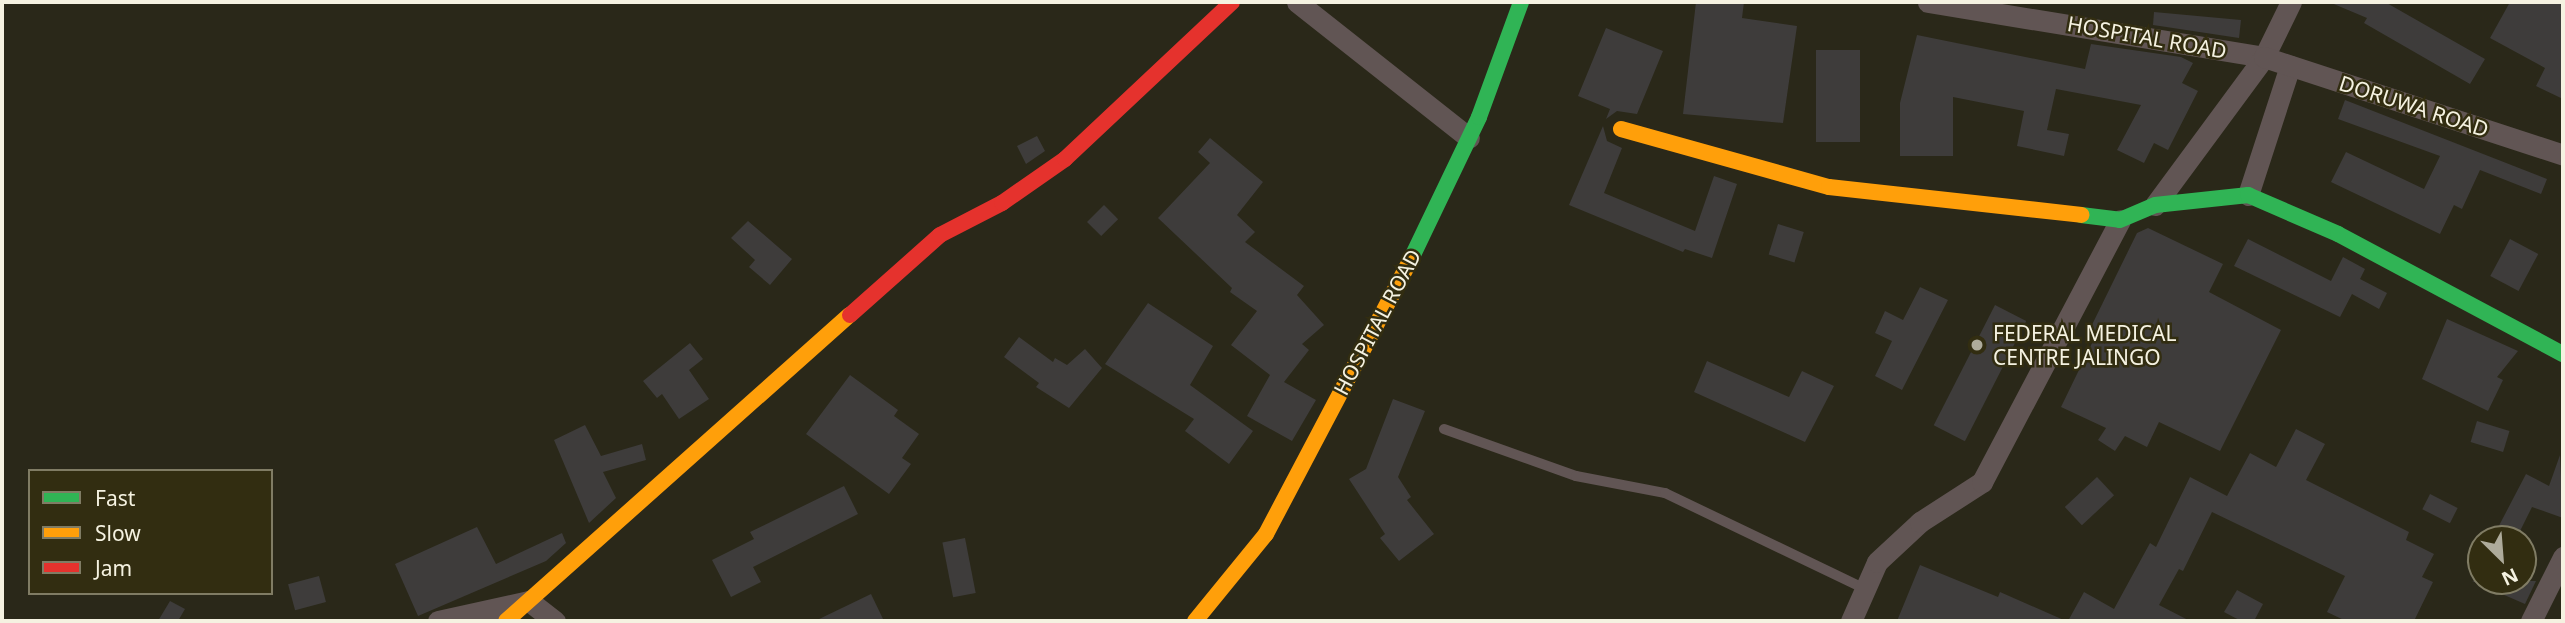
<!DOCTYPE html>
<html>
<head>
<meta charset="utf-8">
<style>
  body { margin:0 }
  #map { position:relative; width:2565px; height:623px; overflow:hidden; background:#2a2819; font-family:"Noto Sans",sans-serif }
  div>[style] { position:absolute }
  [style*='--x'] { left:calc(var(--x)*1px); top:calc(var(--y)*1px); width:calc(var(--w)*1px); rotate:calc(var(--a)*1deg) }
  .building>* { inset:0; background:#3e3c3b; transform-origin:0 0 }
  .lane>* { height:10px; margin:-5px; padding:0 5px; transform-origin:5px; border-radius:5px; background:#615554 }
  .street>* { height:21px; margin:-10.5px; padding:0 10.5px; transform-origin:10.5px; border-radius:10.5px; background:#615554 }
  .fast>* { height:16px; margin:-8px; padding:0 8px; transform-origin:8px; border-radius:8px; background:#30b455 }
  .slow>* { height:16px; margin:-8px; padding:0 8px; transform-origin:8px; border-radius:8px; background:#ff9f0a }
  .jam>* { height:16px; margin:-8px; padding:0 8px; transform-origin:8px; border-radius:8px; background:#e5322d }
  .dots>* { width:19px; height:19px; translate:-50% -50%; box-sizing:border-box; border:4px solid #322d11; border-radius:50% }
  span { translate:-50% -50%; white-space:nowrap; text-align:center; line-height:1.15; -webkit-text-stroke:5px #322d11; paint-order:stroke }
  .street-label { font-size:21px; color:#f5f2e1 }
  .poi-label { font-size:21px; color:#f5f2e1 }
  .left { translate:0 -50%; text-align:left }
  .frame { position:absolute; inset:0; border:4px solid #f5f2e1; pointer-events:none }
  .legend { position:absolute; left:28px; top:469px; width:245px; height:126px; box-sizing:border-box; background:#322d11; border:2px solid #807c64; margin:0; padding:9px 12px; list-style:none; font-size:21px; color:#f5f2e1 }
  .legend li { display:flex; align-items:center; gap:14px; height:35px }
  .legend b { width:35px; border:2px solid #807c64 }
  .north { position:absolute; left:2467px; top:525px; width:70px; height:70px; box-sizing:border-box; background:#322d11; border:2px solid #807c64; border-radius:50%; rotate:155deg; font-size:19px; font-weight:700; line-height:28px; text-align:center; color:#f5f2e1 }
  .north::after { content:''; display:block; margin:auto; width:24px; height:32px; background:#aeab9b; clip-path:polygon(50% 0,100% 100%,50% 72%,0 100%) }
</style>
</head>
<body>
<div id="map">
  <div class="building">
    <div style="clip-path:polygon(1696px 2px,1744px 2px,1742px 18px,1797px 26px,1783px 123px,1683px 114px)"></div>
    <div style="clip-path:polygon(2329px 2px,2385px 2px,2485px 59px,2470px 84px,2364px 23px,2367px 18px)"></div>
    <div style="clip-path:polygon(2510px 2px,2563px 2px,2563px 99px,2536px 86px,2545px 68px,2490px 38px)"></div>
    <div style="clip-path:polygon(2154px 12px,2241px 20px,2239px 38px,2153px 25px)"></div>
    <div style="clip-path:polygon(1606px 28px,1663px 51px,1637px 114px,1617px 111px,1606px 119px,1610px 109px,1578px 96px)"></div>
    <div style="clip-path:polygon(1917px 35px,2085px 69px,2091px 44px,2181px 57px,2193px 63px,2182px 83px,2198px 91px,2168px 150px,2154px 143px,2144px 163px,2117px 150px,2141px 105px,2056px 89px,2047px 130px,2069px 134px,2064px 156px,2017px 146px,2024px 111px,1953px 97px,1953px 156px,1900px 156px,1900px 103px)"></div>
    <div style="left:1816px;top:50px;width:44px;height:92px"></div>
    <div style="clip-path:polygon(2345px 100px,2547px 179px,2541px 194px,2480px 170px,2462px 209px,2454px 205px,2440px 234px,2331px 182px,2346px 152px,2424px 189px,2440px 156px,2338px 119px)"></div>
    <div style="clip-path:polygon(1603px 126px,1607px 141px,1622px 148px,1604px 193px,1695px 231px,1714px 176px,1737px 184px,1712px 258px,1685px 249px,1683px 252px,1569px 205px)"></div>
    <div style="clip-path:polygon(1037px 136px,1045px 151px,1026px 164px,1017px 146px)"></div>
    <div style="clip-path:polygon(1210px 138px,1263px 182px,1237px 215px,1255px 232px,1245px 242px,1304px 286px,1297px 295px,1324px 325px,1302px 344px,1309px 350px,1284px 382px,1316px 400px,1292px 441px,1247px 416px,1270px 375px,1231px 345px,1257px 311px,1230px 292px,1232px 288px,1158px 218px,1210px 163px,1198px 152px)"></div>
    <div style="left:1104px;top:205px;width:20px;height:24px;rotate:45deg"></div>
    <div style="clip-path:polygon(748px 221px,792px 259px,770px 285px,749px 267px,755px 260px,731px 238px)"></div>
    <div style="left:1778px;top:224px;width:27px;height:32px;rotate:17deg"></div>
    <div style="clip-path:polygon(2148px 228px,2223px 264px,2209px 292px,2281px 330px,2220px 451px,2159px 422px,2147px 447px,2125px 436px,2115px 451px,2098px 440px,2106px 428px,2061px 407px,2094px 339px,2087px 335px,2137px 233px)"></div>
    <div style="clip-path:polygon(2248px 239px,2331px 281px,2343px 257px,2365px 269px,2360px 279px,2387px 293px,2379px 309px,2352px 294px,2340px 317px,2234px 266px)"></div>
    <div style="left:2510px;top:239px;width:32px;height:42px;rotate:28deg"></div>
    <div style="clip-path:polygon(1920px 287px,1948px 300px,1902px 390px,1875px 376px,1892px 341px,1875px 333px,1885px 311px,1903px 320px)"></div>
    <div style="clip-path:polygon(1148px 303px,1213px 346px,1190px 385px,1253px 431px,1229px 464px,1185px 431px,1194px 419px,1105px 364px)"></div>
    <div style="left:1995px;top:305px;width:35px;height:135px;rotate:27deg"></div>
    <div style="clip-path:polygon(2447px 319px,2518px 351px,2497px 377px,2503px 380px,2488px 411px,2422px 379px)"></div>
    <div style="clip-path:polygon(1019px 337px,1053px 362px,1055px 358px,1067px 365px,1085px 349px,1102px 368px,1069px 408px,1036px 387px,1039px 383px,1004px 357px)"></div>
    <div style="clip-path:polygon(690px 343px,703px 359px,689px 370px,709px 399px,679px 419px,662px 394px,657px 398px,643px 381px)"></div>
    <div style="clip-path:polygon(1707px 361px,1789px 397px,1802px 371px,1834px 386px,1805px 442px,1694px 392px)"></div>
    <div style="clip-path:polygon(850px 375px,898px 410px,894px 416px,919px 434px,902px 458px,911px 464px,889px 494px,806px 434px)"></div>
    <div style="clip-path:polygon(1393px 399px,1425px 411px,1398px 477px,1411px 497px,1407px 500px,1434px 534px,1399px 561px,1380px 538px,1385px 534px,1349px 479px,1366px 469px)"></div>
    <div style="left:2477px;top:421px;width:34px;height:22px;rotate:17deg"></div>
    <div style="clip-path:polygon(585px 425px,601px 456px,642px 444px,646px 460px,603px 472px,616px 498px,589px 523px,554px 440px)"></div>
    <div style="clip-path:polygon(2296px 429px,2325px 444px,2306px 480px,2409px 532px,2406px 540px,2434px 554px,2422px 577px,2433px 582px,2414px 621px,2346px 621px,2327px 612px,2345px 576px,2212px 512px,2183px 571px,2179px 569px,2159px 605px,2190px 621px,2068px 621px,2084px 592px,2114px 609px,2150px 543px,2156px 547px,2190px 477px,2227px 496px,2250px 453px,2276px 467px)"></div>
    <div style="clip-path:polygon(2560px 455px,2563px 518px,2532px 507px,2516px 539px,2492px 539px,2526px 474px,2549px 486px)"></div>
    <div style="left:2097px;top:477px;width:25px;height:44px;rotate:47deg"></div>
    <div style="clip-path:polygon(844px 486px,858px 514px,753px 567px,761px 582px,731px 597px,712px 560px,754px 539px,750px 532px)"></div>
    <div style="left:2430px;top:494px;width:31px;height:17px;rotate:27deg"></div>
    <div style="clip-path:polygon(477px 527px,496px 564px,562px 533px,566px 543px,546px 561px,418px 616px,395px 564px)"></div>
    <div style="left:965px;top:538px;width:56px;height:23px;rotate:79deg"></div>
    <div style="clip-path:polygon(1920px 565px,1998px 597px,2000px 592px,2066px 621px,1897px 621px)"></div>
    <div style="left:319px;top:576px;width:27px;height:32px;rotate:75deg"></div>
    <div style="clip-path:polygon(2472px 581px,2536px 581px,2525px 604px)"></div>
    <div style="clip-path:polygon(2237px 590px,2263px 604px,2254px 621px,2241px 621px,2224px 612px)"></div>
    <div style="clip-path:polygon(871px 594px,884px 621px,815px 621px)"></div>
    <div style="clip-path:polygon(170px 601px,185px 609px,178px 621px,158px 621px)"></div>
  </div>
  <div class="lane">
    <div style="--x:1444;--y:429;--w:140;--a:19.6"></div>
    <div style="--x:1576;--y:476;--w:91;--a:10.8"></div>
    <div style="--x:1665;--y:493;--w:222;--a:25.6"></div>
  </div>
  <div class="street">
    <div style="--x:1297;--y:2;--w:219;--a:38.3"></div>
    <div style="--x:1928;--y:2;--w:340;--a:9.3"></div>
    <div style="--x:2264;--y:57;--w:61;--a:-63.9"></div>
    <div style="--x:2248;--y:195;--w:136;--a:-72"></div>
    <div style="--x:2155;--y:205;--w:184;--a:-53.6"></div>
    <div style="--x:2264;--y:57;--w:315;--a:18.1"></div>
    <div style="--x:438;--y:621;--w:93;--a:-12.4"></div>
    <div style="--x:529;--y:601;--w:33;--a:38"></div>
    <div style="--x:1851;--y:621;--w:64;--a:-66.2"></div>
    <div style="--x:1877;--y:562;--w:59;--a:-42.9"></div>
    <div style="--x:1920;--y:522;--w:74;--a:-32.8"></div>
    <div style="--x:1982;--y:482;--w:296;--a:-62.2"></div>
    <div style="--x:2531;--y:621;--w:72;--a:-63.4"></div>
  </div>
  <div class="fast">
    <div style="--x:2081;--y:215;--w:39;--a:7"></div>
    <div style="--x:2120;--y:220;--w:38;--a:-23"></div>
    <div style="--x:2155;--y:205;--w:94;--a:-6.1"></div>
    <div style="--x:2248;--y:195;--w:98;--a:23.4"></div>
    <div style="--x:2338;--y:234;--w:255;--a:28.1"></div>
    <div style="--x:1412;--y:257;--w:155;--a:-64.4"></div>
    <div style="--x:1479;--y:117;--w:122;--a:-69.9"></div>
  </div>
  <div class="slow">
    <div style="--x:1621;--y:129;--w:216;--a:15.6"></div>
    <div style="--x:1829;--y:187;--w:254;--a:6.3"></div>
    <div style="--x:506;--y:621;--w:460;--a:-41.7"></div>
    <div style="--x:1195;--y:621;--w:112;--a:-50.8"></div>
    <div style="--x:1266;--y:534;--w:313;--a:-62.2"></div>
  </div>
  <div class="jam">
    <div style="--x:850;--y:315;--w:120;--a:-41.6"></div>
    <div style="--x:940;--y:235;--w:70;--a:-27.3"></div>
    <div style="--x:1002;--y:203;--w:77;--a:-34.9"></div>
    <div style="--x:1065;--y:159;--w:229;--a:-43.2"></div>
  </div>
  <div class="dots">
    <div style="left:1977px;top:345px;background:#aeab9b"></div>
  </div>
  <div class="street-label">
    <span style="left:2147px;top:37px;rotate:10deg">HOSPITAL ROAD</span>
    <span style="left:2414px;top:106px;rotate:18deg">DORUWA ROAD</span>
    <span style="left:1377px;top:322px;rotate:-62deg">HOSPITAL ROAD</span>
  </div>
  <div class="poi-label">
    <span class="left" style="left:1993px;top:345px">FEDERAL MEDICAL<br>CENTRE JALINGO</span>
  </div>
  <div class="frame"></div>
  <ul class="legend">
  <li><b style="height:9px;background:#30b455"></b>Fast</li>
  <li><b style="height:9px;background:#ff9f0a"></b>Slow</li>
  <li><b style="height:9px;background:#e5322d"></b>Jam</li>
  </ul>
  <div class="north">N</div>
</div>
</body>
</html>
